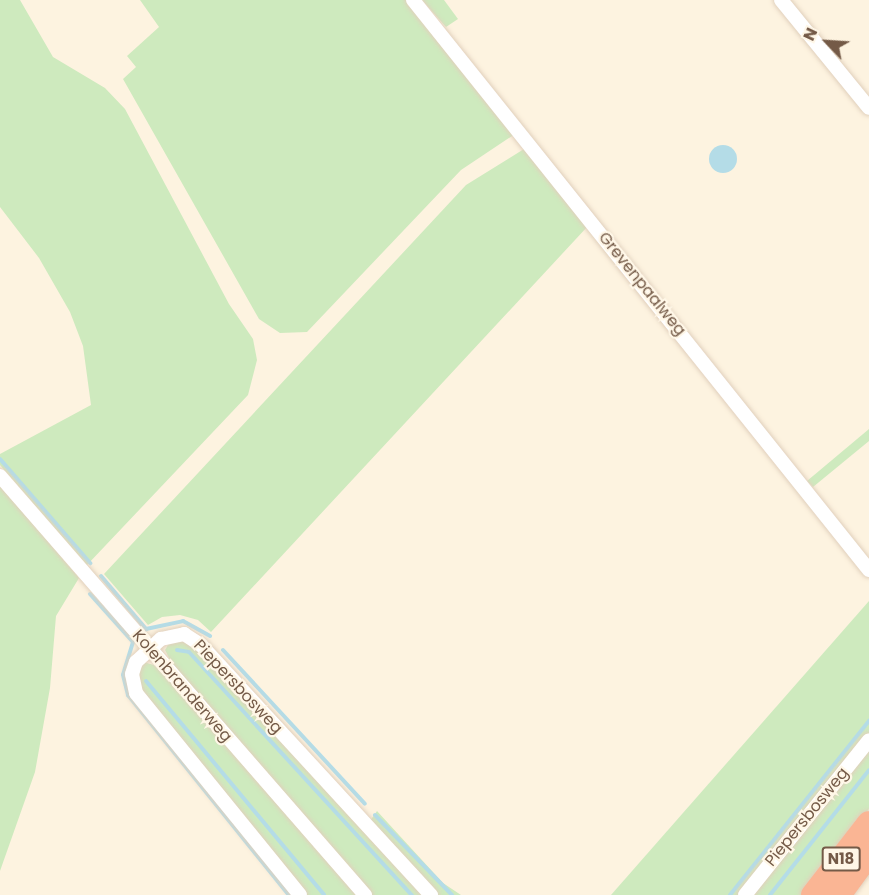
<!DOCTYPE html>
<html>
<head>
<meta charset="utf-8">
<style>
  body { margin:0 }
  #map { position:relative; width:869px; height:895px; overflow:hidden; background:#fdf3e0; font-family:Poppins,sans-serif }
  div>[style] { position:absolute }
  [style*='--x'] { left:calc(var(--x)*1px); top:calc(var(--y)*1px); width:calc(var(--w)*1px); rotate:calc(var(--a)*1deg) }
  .green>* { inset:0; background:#ceeabe }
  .water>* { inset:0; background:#b4dce7 }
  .round { border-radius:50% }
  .stream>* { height:4px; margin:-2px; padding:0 2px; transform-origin:2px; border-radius:2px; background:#b4dce7 }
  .roads { filter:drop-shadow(0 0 2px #e1d0bc) drop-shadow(0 0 2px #e1d0bc) }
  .street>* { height:14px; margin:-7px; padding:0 7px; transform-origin:7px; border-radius:7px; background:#fff }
  .highway>* { height:24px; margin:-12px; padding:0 12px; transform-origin:12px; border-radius:12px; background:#fab594 }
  span { translate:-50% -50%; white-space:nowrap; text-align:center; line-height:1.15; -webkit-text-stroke:4.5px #fff7e7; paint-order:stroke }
  .shield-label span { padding:2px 4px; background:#fff7e7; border:2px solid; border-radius:4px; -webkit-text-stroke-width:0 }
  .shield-label { font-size:15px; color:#745a47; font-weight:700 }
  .street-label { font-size:16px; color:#745a47 }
  .north { position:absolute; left:797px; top:12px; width:60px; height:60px; -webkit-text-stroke:4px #fff7e7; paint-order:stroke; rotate:295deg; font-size:16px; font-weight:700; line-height:24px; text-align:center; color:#745a47 }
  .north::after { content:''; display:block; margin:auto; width:21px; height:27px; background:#745a47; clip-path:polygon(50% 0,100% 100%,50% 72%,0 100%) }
</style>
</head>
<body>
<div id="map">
  <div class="green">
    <div style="clip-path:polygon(0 0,20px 0,53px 57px,105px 88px,125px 109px,229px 304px,253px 339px,257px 360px,248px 395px,87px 565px,0 465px,0 454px,91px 405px,83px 346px,70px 312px,39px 258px,0 207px)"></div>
    <div style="clip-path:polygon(140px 0,407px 0,515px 134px,461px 170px,307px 332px,280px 333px,259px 319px,123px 79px,136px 67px,127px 56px,159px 27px)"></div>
    <div style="clip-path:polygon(422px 0,444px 0,458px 19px,446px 27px)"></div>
    <div style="clip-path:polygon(524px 149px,588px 226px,211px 632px,198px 620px,180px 615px,162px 617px,148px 625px,104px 574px,466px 185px)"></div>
    <div style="clip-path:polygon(869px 429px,869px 441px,813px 487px,807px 481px)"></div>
    <div style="clip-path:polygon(0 485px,79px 578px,56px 616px,50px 688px,35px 772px,0 871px)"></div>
    <div style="clip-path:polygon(869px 601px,869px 736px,742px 895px,611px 895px)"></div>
    <div style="clip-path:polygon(172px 638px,192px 642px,426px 895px,371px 895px,172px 664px,165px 650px)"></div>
    <div style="clip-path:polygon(143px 662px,154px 665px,175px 685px,358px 895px,307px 895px,143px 694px,136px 672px)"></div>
    <div style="clip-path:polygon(869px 747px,869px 809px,802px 895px,751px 895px)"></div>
    <div style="clip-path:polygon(377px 811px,443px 883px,461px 895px,437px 895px,370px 821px)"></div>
  </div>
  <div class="water">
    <div class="round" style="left:709px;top:145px;width:28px;height:28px"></div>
  </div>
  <div class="stream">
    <div style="--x:0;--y:459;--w:138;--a:49.1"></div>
    <div style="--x:101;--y:576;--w:70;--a:49.7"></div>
    <div style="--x:146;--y:629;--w:38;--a:-12"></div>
    <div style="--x:183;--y:621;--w:31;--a:29"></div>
    <div style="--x:90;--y:594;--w:64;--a:48.1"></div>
    <div style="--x:133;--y:642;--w:34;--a:107"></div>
    <div style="--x:123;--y:675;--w:21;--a:76"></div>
    <div style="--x:128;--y:695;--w:257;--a:51.2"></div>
    <div style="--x:177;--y:650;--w:12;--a:9"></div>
    <div style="--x:189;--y:652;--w:330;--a:47.5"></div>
    <div style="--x:223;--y:650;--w:209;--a:47.3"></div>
    <div style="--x:146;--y:681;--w:278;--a:50.2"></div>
    <div style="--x:375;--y:815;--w:111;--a:46.1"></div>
    <div style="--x:730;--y:895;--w:223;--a:-51.4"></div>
    <div style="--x:770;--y:895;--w:159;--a:-51.6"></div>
  </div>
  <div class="roads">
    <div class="street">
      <div style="--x:413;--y:0;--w:730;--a:51.34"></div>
      <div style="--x:781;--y:0;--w:139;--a:50.8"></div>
      <div style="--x:0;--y:476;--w:556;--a:48.94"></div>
      <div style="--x:300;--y:895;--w:260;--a:-129.1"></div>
      <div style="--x:136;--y:693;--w:19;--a:-102"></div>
      <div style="--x:132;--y:674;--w:13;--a:-72"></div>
      <div style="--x:136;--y:662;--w:34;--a:-43"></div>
      <div style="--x:161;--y:639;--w:24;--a:-12"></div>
      <div style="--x:184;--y:634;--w:20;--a:33"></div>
      <div style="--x:201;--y:645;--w:340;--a:47.4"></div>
      <div style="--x:745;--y:895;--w:198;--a:-51.3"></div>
    </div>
    <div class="highway">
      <div style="--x:813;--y:895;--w:91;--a:-52.1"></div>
      <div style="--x:839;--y:895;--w:51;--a:-53.8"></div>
    </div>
  </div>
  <div class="shield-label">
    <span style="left:841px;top:859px">N18</span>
  </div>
  <div class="street-label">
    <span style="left:642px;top:284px;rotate:51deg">Grevenpaalweg</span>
    <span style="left:182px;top:686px;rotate:49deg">Kolenbranderweg</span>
    <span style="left:238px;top:687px;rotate:47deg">Piepersbosweg</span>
    <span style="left:807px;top:817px;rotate:-51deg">Piepersbosweg</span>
  </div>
  <div class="north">N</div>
</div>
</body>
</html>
